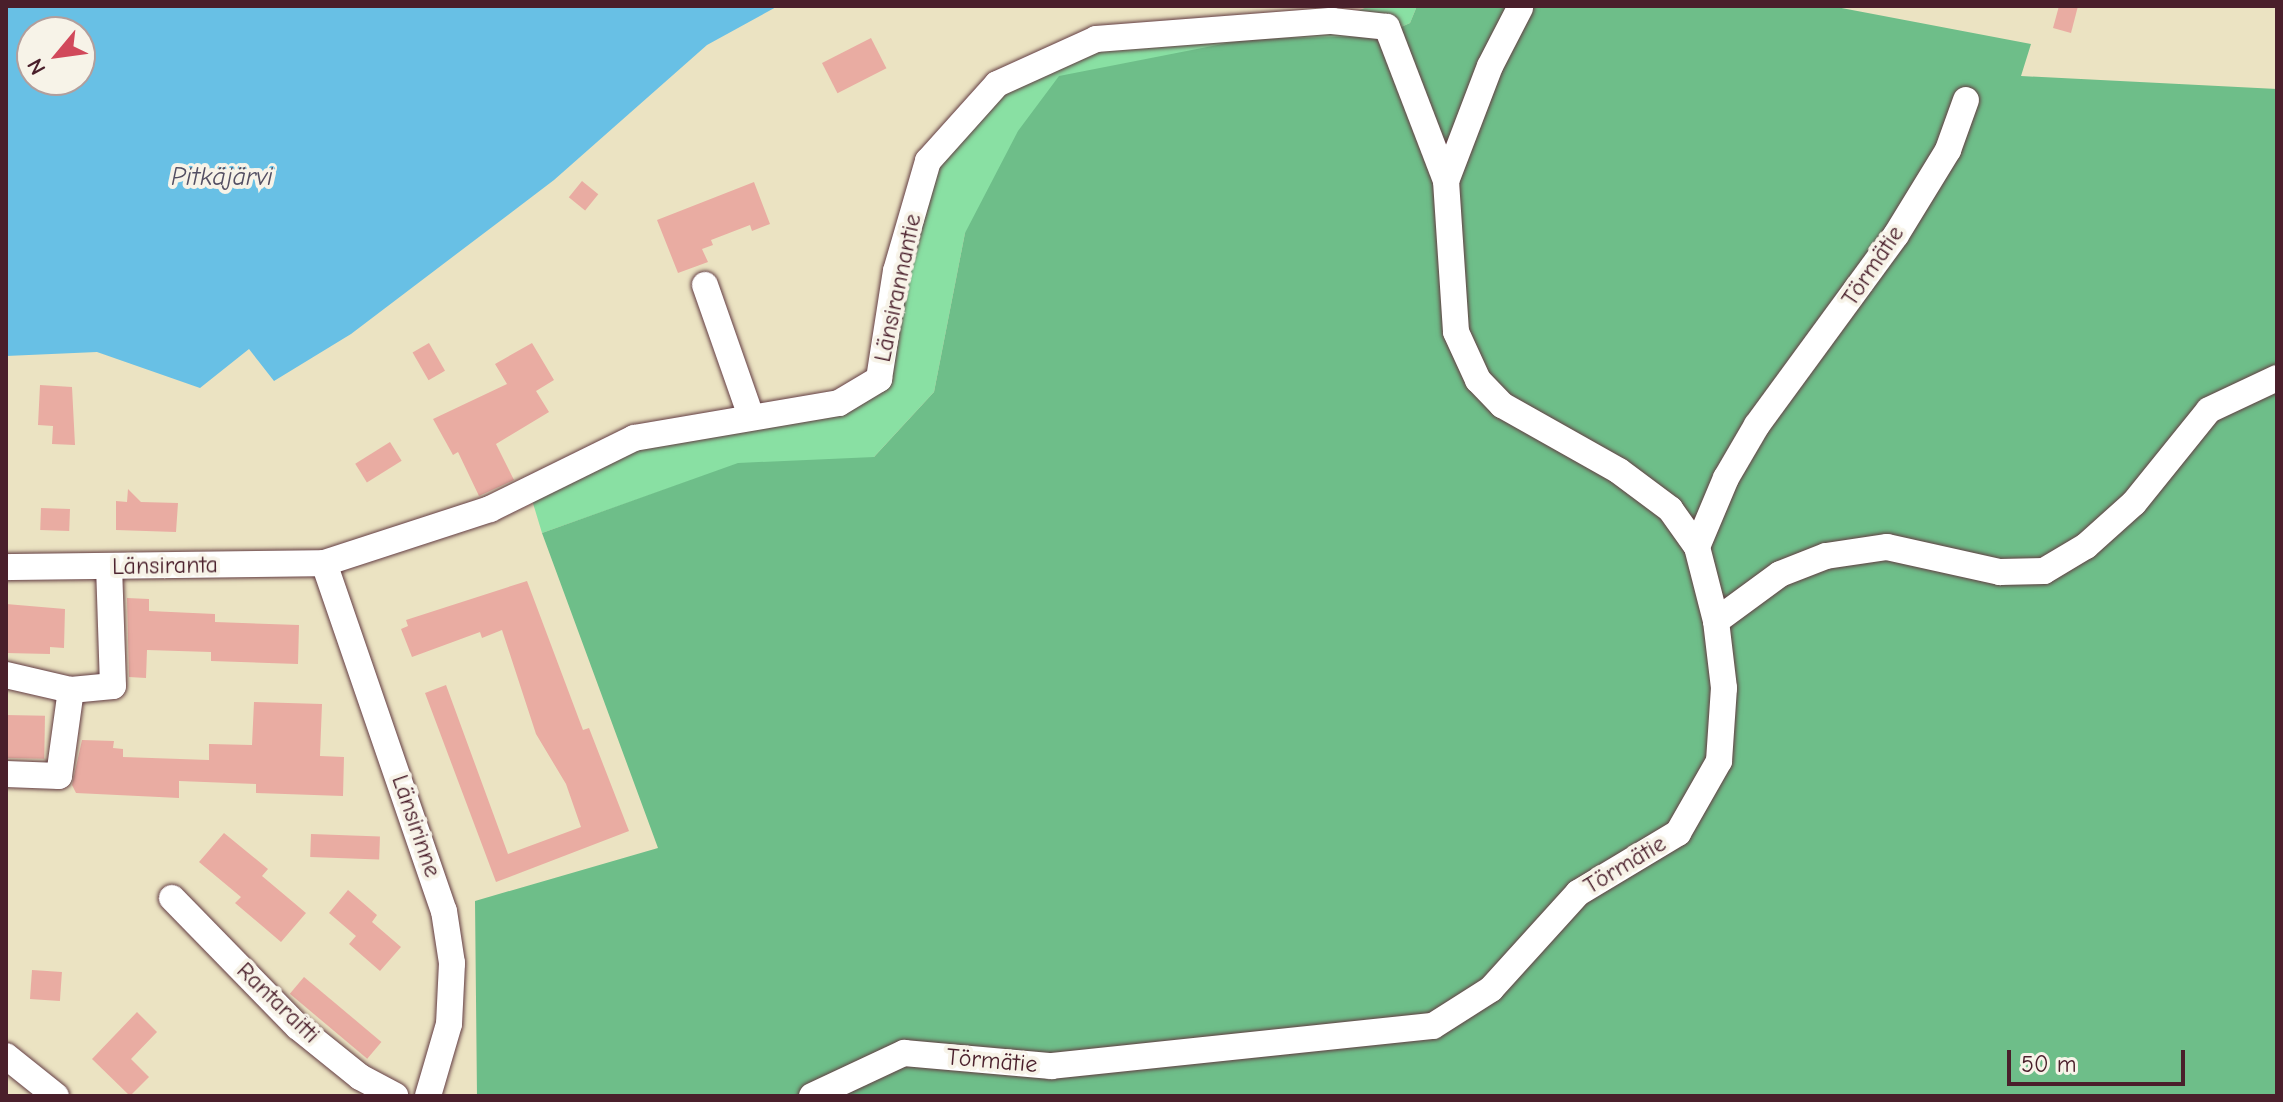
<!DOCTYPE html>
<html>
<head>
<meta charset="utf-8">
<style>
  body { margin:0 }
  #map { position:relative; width:2283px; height:1102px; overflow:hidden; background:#ebe3c2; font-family:"Comic Neue",sans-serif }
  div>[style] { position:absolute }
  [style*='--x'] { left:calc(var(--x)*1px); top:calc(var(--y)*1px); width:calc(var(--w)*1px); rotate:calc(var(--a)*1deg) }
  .green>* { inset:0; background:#89e0a3 }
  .forest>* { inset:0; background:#6ebe89 }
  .water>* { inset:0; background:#68c0e5 }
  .building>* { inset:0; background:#e9aca2; transform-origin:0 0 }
  .roads { filter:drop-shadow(0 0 2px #623c42) drop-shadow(0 0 2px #623c42) }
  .minor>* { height:26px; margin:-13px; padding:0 13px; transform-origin:13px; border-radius:13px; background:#fff }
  span { translate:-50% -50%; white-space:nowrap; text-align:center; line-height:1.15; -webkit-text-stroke:8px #f7f3e8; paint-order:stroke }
  .street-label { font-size:24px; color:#4a1f2b }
  .water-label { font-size:26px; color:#534f63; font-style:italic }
  .frame { position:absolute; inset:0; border:8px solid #4a1f2b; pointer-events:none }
  .north { position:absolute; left:16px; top:16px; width:80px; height:80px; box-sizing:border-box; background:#f7f3e8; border:2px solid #b29e9c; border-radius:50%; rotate:241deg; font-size:22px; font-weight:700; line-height:32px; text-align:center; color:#4a1f2b }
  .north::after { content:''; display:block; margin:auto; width:28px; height:36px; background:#d1495b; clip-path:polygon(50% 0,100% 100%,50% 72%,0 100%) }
  .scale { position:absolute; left:2007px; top:1050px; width:178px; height:36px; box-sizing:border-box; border:4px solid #4a1f2b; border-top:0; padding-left:10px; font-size:24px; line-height:28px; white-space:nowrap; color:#4a1f2b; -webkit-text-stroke:6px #f7f3e8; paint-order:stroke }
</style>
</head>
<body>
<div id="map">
  <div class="green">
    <div style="clip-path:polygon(1370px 6px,1417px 6px,1410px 23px,1381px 36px,1335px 39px,965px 233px,934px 392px,873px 458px,738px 464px,542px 533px,529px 490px,616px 447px,879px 379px,928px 161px,997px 84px,1096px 39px,1332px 21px)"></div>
  </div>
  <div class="forest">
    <div style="clip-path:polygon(1417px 6px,1831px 6px,2031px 44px,2021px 76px,2277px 89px,2277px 1096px,477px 1096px,475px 901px,658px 848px,542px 533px,738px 463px,874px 457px,934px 392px,965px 233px,1018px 131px,1059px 76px,1248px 39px,1381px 36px,1410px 23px)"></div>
  </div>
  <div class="water">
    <div style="clip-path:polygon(evenodd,6px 6px,778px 6px,707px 45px,554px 180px,351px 334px,274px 381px,249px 349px,200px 388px,97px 352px,6px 356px,6px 6px,32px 32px,80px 32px,80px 80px,32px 80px,32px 32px)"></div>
  </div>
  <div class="building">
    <div style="clip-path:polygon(2059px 6px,2078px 6px,2071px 33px,2053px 28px)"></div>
    <div style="left:871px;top:38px;width:34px;height:55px;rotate:63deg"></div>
    <div style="left:582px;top:181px;width:21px;height:21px;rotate:39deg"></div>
    <div style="clip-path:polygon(754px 182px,770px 224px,752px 231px,750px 225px,711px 240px,713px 245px,702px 249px,708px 262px,678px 273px,657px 220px)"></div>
    <div style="left:429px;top:343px;width:32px;height:19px;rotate:60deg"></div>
    <div style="clip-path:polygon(532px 343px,554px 380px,536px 391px,549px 412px,496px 444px,514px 480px,479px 496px,458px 452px,453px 455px,433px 419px,507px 384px,495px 364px)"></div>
    <div style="clip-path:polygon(40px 385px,72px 387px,75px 445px,52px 444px,53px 426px,38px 425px)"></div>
    <div style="left:390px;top:442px;width:22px;height:41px;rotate:58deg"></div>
    <div style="clip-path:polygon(128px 489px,141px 502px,178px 503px,176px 532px,116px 530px,116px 501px,127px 502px)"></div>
    <div style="left:41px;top:508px;width:29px;height:22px;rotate:2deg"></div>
    <div style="clip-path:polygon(527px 581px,583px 730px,589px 728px,629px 831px,496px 882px,425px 693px,446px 685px,508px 854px,581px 827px,566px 784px,536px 734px,502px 630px,482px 638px,480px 632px,412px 657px,401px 629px,408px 626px,406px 620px)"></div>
    <div style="clip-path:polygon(127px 598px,149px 599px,149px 611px,215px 614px,215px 622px,299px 625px,298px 664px,211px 661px,211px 652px,147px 650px,146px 678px,129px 677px)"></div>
    <div style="clip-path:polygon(6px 604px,65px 609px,64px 648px,50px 647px,50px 654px,6px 653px)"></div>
    <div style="clip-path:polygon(254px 702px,322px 704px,320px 756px,344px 757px,343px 796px,256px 793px,256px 784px,179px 781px,179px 798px,159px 797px,76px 793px,72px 785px,82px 740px,114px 741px,113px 748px,123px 749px,123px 757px,209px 760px,209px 744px,252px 745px)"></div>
    <div style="left:6px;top:715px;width:39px;height:43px;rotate:1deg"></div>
    <div style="clip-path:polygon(224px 833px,268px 869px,262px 876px,306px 913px,281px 942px,235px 903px,241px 897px,199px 862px)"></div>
    <div style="left:311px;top:834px;width:69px;height:23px;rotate:2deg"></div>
    <div style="clip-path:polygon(348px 890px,377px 915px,372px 922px,401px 947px,380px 971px,349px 944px,356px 936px,329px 913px)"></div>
    <div style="left:32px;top:970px;width:30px;height:29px;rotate:4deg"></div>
    <div style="left:304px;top:977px;width:101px;height:22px;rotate:40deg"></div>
    <div style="clip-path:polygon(137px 1012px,157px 1032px,131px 1059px,149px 1077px,130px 1096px,92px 1059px)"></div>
  </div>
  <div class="roads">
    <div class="minor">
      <div style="--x:1520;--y:8;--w:65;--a:117.3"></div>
      <div style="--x:1490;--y:66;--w:123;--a:110.9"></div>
      <div style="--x:1446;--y:181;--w:151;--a:86.2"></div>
      <div style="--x:1456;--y:332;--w:53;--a:65.4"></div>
      <div style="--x:1478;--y:380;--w:35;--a:46"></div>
      <div style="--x:1502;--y:405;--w:134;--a:29.4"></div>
      <div style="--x:1619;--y:471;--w:64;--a:36.7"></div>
      <div style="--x:1670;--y:509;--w:47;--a:54.6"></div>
      <div style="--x:705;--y:285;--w:139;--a:70.7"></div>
      <div style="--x:324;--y:563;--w:368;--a:71"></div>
      <div style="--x:444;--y:911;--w:53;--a:81.3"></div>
      <div style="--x:452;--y:963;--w:61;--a:92.8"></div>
      <div style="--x:449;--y:1024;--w:75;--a:106.3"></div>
      <div style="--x:6;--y:567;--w:318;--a:-0.7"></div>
      <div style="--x:324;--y:563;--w:175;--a:-18"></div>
      <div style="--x:490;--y:509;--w:161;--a:-26.2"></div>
      <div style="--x:634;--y:438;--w:208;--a:-9.7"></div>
      <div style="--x:839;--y:403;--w:47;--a:-31"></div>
      <div style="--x:879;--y:379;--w:109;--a:-81.1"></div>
      <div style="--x:896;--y:271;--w:115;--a:-73.8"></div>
      <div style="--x:928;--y:161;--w:103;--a:-48.1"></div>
      <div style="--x:997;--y:84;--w:109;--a:-24.4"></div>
      <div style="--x:1096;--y:39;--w:237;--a:-4.4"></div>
      <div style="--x:1332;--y:21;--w:55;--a:6.2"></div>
      <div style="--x:1387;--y:27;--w:165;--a:69"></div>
      <div style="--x:1716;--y:621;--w:79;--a:-36.3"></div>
      <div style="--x:1780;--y:574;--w:49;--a:-21.4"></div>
      <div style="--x:1826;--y:556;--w:62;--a:-8.4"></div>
      <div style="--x:1887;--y:547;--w:116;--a:12.5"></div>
      <div style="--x:2000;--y:572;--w:44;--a:-1.3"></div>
      <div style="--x:2044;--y:571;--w:49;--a:-30.8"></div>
      <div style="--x:2086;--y:546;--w:64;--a:-41.9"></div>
      <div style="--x:2134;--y:503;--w:119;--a:-51.1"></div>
      <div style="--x:2209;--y:410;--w:75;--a:-25.2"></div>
      <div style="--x:6;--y:675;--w:67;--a:13"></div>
      <div style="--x:6;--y:774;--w:53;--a:2.2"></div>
      <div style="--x:59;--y:776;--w:87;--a:-82.1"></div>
      <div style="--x:71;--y:690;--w:42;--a:-5.4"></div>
      <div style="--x:113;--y:686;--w:119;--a:-91.9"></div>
      <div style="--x:172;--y:898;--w:180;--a:45.7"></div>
      <div style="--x:298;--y:1027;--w:80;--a:38.9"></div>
      <div style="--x:360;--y:1077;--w:40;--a:28"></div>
      <div style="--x:6;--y:1056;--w:64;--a:38.7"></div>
      <div style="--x:812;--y:1096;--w:102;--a:-25.1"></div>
      <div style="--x:904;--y:1053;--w:148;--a:5.1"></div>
      <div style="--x:1051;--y:1066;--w:384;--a:-6"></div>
      <div style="--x:1433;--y:1026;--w:69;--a:-32.5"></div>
      <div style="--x:1491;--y:989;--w:130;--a:-47.8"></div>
      <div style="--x:1578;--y:893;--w:117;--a:-31"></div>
      <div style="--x:1678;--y:833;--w:83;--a:-60.3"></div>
      <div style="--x:1719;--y:761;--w:73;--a:-86.1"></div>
      <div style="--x:1724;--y:688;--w:67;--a:-96.8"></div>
      <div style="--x:1716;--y:621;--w:76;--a:-104.4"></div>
      <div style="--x:1697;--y:547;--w:75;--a:-67.2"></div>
      <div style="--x:1726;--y:478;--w:61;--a:-59.7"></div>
      <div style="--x:1757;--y:425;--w:235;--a:-53.8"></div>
      <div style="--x:1896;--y:235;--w:100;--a:-58.5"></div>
      <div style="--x:1948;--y:150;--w:53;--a:-70.2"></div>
    </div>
  </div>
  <div class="street-label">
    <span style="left:1873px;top:266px;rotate:-56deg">Törmätie</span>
    <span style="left:898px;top:288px;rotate:-78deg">Länsirannantie</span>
    <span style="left:165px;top:566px;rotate:-1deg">Länsiranta</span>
    <span style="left:416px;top:826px;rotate:71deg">Länsirinne</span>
    <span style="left:1625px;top:865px;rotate:-31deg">Törmätie</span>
    <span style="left:278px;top:1003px;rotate:44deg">Rantaraitti</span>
    <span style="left:992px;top:1061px;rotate:5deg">Törmätie</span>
  </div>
  <div class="water-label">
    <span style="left:222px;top:178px">Pitkäjärvi</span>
  </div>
  <div class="frame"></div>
  <div class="north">N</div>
  <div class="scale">50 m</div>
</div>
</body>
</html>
